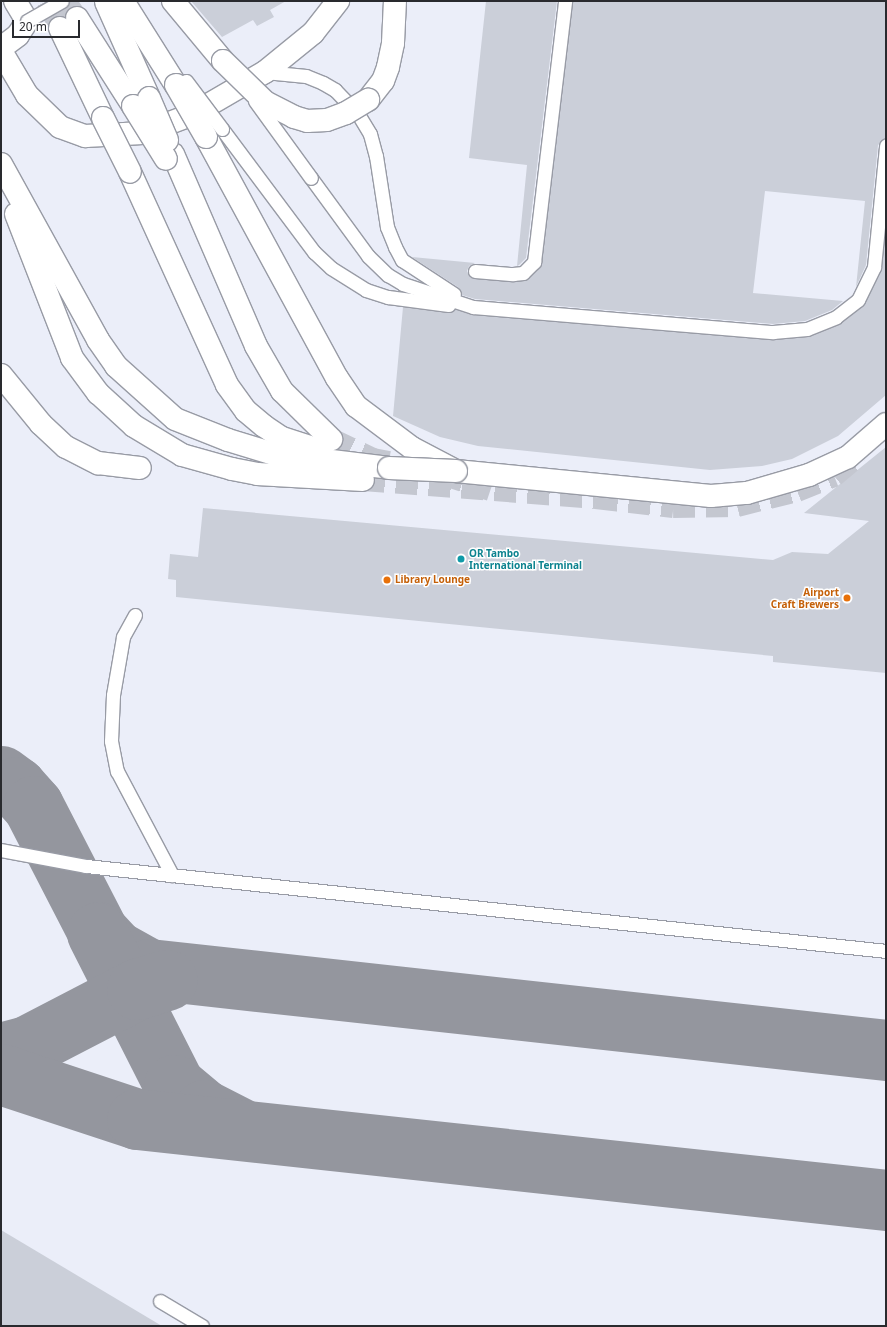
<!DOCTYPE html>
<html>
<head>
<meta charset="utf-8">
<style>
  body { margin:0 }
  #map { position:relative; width:887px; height:1327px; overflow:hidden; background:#ebeef9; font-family:"Noto Sans",sans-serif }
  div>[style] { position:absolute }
  .taxiway>* { height:61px; margin:-30.5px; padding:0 30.5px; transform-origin:30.5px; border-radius:30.5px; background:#94969e }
  .building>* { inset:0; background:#cbcfd9 }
  .street-tunnel>* { height:22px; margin-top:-11px; transform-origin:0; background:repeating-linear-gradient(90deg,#c4c7d0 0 22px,transparent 0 33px) }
  .highway-tunnel>* { height:22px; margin-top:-11px; transform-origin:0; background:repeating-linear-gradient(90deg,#c4c7d0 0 22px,transparent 0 33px) }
  .roads { filter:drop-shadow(1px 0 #989ba5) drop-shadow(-1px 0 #989ba5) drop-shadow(0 1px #989ba5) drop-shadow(0 -1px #989ba5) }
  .lane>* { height:13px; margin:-6.5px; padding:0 6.5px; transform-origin:6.5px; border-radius:6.5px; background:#fff }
  .street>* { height:22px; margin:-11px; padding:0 11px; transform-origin:11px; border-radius:11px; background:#fff }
  .highway>* { height:22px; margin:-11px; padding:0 11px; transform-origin:11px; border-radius:11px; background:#fff }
  .bridges { filter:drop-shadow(1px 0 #989ba5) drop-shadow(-1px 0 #989ba5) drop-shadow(0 1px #989ba5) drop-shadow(0 -1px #989ba5) }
  .lane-bridge>* { height:13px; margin:-6.5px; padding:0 6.5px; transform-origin:6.5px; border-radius:6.5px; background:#fff }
  .street-bridge>* { height:22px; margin:-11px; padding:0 11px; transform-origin:11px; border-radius:11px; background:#fff }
  .highway-bridge>* { height:22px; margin:-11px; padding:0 11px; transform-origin:11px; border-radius:11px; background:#fff }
  .dots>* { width:11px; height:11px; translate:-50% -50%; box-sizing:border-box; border:2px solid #fff; border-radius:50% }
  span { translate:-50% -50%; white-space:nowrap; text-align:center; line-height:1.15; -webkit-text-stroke:3px #fff; paint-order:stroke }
  .culture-label { font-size:10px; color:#0d838f; font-weight:700 }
  .left { translate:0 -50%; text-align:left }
  .food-label { font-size:10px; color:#c56008; font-weight:700 }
  .right { translate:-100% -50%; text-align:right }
  .frame { position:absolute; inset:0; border:2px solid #292a2e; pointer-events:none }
  .scale { position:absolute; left:12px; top:20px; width:68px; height:18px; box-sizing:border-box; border:2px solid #292a2e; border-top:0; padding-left:5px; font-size:12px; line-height:14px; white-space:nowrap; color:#292a2e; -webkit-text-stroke:3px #fff; paint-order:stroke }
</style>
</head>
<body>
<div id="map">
  <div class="taxiway">
    <div style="left:1px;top:776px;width:19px;rotate:36deg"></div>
    <div style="left:16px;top:787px;width:25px;rotate:48deg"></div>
    <div style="left:33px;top:806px;width:142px;rotate:62.7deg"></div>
    <div style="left:98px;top:932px;width:26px;rotate:47deg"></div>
    <div style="left:116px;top:951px;width:38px;rotate:29deg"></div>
    <div style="left:149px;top:969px;width:741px;rotate:6.27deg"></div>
    <div style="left:97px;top:933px;width:170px;rotate:63.1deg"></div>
    <div style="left:174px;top:1085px;width:39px;rotate:40deg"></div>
    <div style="left:204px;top:1110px;width:39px;rotate:27deg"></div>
    <div style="left:1px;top:1053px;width:27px;rotate:-15deg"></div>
    <div style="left:27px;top:1046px;width:124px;rotate:-27.4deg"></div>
    <div style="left:137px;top:989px;width:31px;rotate:-17deg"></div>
    <div style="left:1px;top:1074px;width:143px;rotate:18.3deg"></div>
    <div style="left:137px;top:1119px;width:753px;rotate:6.17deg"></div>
  </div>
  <div class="building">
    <div style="clip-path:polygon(191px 1px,286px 1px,270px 10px,274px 17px,257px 26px,253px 20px,222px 37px)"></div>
    <div style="clip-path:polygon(486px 1px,557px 1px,526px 258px,519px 265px,517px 266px,527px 165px,469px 158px)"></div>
    <div style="clip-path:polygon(573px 1px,886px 1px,886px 138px,878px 145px,866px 265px,856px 287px,865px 201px,765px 191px,753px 293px,843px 301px,832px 310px,805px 321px,773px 324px,475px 299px,462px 295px,458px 287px,412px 257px,475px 263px,469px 266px,467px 271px,470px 277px,474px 279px,524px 281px,540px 267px)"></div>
    <div style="clip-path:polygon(886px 227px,886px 395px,838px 436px,792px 459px,762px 466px,710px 470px,478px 446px,440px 437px,393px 416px,403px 307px,447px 313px,455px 309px,472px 315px,772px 340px,808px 337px,841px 323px,865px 304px,882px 268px)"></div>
    <div style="clip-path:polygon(886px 447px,886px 673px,773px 662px,773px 656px,176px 597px,176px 580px,168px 579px,170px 554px,198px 557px,203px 508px,773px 560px,792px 552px,828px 554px,869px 521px,804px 513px)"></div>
    <div style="clip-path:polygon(1px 1230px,162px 1326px,1px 1326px)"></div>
  </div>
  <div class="street-tunnel">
    <div style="left:47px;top:1px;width:30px;rotate:64deg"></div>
    <div style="left:363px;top:480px;width:234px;rotate:4.4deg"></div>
    <div style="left:596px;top:498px;width:78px;rotate:6.7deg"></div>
    <div style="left:673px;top:507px;width:64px;rotate:-0.9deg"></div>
    <div style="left:737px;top:506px;width:62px;rotate:-14deg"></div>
    <div style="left:797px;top:491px;width:40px;rotate:-22deg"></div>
    <div style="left:834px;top:476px;width:33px;rotate:-40deg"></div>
  </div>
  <div class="highway-tunnel">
    <div style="left:65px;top:1px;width:21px;rotate:55deg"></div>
    <div style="left:331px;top:439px;width:47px;rotate:25.5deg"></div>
    <div style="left:373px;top:459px;width:16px;rotate:11deg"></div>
    <div style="left:442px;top:474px;width:51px;rotate:18.4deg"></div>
  </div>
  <div class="roads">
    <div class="lane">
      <div style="left:265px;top:72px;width:41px;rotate:5.6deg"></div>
      <div style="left:306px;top:76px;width:18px;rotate:22deg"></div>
      <div style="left:323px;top:83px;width:14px;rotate:30deg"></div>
      <div style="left:335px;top:90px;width:33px;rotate:46deg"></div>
      <div style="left:358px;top:114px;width:23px;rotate:59deg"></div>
      <div style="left:370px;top:134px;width:23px;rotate:75deg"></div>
      <div style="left:376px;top:156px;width:72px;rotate:81.2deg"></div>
      <div style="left:387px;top:227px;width:22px;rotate:68deg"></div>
      <div style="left:395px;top:247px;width:15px;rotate:62deg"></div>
      <div style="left:402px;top:260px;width:62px;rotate:33.2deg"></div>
      <div style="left:222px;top:129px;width:154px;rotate:53.2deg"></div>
      <div style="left:314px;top:252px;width:23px;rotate:43deg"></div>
      <div style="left:331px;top:268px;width:41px;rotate:32.2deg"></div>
      <div style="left:366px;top:290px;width:23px;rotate:18deg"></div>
      <div style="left:388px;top:297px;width:61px;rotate:7.6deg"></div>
      <div style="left:311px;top:178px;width:97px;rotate:53.8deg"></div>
      <div style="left:368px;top:256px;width:28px;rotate:44deg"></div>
      <div style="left:388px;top:275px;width:17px;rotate:31deg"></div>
      <div style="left:403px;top:284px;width:74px;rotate:18.2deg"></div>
      <div style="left:473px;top:307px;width:301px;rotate:4.8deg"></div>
      <div style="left:773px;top:332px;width:34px;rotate:-5deg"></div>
      <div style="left:807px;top:329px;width:31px;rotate:-22deg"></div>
      <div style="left:836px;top:317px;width:28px;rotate:-38deg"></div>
      <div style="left:858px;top:300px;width:37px;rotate:-64deg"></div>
      <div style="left:874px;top:267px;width:122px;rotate:-84.3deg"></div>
      <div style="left:475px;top:271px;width:38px;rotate:5deg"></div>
      <div style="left:513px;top:274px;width:10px;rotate:-6deg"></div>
      <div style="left:523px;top:273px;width:16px;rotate:-45deg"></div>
      <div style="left:534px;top:262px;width:263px;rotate:-83.2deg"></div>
      <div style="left:135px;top:615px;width:25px;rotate:119deg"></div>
      <div style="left:123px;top:637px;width:59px;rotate:99.8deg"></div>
      <div style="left:113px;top:695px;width:46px;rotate:92.5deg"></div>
      <div style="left:111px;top:741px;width:31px;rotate:79deg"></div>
      <div style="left:117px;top:771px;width:118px;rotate:62.1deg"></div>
      <div style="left:1px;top:850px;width:86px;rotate:10.7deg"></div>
      <div style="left:86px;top:866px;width:805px;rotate:6.06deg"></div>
      <div style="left:160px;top:1301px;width:49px;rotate:30.8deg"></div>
    </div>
    <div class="street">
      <div style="left:123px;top:1px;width:99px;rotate:57.8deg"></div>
      <div style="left:173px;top:1px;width:78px;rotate:50.2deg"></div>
      <div style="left:60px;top:28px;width:100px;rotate:64.5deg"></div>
      <div style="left:1px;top:48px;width:21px;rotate:-37deg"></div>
      <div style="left:18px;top:35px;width:17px;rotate:-57deg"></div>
      <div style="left:27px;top:21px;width:23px;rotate:-121deg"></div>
      <div style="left:1px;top:51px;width:51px;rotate:59.4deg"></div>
      <div style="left:27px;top:95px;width:46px;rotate:44.1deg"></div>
      <div style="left:60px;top:127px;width:27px;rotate:20deg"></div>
      <div style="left:85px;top:136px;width:58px;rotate:-3deg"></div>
      <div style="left:143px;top:133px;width:51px;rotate:-20.6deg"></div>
      <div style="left:191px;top:115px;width:86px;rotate:-30.2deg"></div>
      <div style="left:265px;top:72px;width:62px;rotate:-39.1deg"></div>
      <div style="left:313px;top:33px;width:41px;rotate:-52deg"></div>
      <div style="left:368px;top:100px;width:24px;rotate:-52deg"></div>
      <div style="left:383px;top:81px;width:15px;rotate:-70deg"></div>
      <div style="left:388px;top:67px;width:25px;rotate:-78deg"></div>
      <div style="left:393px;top:43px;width:42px;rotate:-87.3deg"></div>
      <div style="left:206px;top:137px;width:274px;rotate:61.5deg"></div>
      <div style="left:337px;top:378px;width:34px;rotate:56deg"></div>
      <div style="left:356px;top:406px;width:70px;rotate:36.9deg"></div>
      <div style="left:412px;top:448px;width:50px;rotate:27.6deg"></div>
      <div style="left:456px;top:471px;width:256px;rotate:5.6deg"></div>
      <div style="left:711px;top:496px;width:36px;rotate:-5deg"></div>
      <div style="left:747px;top:493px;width:65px;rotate:-16.2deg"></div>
      <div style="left:809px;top:475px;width:43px;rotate:-24.8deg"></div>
      <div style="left:848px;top:457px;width:50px;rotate:-41deg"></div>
      <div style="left:1px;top:164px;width:201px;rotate:61.1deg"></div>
      <div style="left:98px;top:340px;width:32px;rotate:55deg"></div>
      <div style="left:116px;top:366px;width:79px;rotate:41.9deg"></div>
      <div style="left:175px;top:419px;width:57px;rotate:21.6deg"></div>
      <div style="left:228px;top:440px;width:48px;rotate:16.9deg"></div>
      <div style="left:274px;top:454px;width:116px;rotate:6.9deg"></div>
      <div style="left:130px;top:172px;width:234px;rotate:65.5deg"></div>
      <div style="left:227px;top:385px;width:32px;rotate:54deg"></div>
      <div style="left:246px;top:411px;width:23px;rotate:40deg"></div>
      <div style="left:264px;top:426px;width:22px;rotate:34deg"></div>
      <div style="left:282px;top:438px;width:39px;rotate:18deg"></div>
      <div style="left:16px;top:214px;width:155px;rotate:68.7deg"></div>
      <div style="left:72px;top:358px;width:44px;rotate:53.4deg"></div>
      <div style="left:98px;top:393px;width:49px;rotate:42.5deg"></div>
      <div style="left:134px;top:426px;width:56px;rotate:31.1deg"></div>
      <div style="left:182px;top:455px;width:52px;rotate:15.6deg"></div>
      <div style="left:232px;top:469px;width:25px;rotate:11deg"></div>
      <div style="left:257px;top:474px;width:106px;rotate:3.2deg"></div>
      <div style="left:1px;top:375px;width:63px;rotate:50.8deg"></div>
      <div style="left:41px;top:424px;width:34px;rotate:43deg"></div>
      <div style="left:66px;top:447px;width:36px;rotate:27deg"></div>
      <div style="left:98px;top:463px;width:42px;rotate:6.8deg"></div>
    </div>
    <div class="highway">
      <div style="left:106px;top:2px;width:105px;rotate:65.9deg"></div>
      <div style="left:77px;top:18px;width:104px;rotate:57.5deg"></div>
      <div style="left:173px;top:154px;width:209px;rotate:66.6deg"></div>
      <div style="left:256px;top:346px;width:52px;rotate:60deg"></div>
      <div style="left:282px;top:391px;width:69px;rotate:44.4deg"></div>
    </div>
  </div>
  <div class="bridges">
    <div class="lane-bridge">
      <div style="left:27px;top:21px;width:40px;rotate:-29.7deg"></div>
      <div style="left:186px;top:81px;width:60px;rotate:53.1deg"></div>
      <div style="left:255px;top:101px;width:95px;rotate:54deg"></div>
    </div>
    <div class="street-bridge">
      <div style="left:223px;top:61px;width:59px;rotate:44.3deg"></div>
      <div style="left:265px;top:102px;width:33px;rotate:27deg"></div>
      <div style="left:294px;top:117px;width:14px;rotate:17deg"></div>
      <div style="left:307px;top:121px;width:20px;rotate:-3deg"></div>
      <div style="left:327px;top:120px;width:20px;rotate:-20deg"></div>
      <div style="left:346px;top:113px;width:26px;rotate:-31deg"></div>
      <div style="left:176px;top:85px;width:60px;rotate:60deg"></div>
      <div style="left:103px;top:118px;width:60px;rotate:63.4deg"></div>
      <div style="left:389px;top:468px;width:67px;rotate:2.6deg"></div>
    </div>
    <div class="highway-bridge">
      <div style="left:149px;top:98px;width:46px;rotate:66.8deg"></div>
      <div style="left:133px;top:106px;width:62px;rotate:58.1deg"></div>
    </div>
  </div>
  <div class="dots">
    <div style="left:461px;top:559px;background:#0f9aa8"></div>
    <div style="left:387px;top:580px;background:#e8710a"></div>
    <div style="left:847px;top:598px;background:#e8710a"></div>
  </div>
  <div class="culture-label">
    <span class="left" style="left:469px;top:559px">OR Tambo<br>International Terminal</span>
  </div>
  <div class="food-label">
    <span class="left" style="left:395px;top:580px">Library Lounge</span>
    <span class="right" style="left:839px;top:598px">Airport<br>Craft Brewers</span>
  </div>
  <div class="frame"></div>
  <div class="scale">20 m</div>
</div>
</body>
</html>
